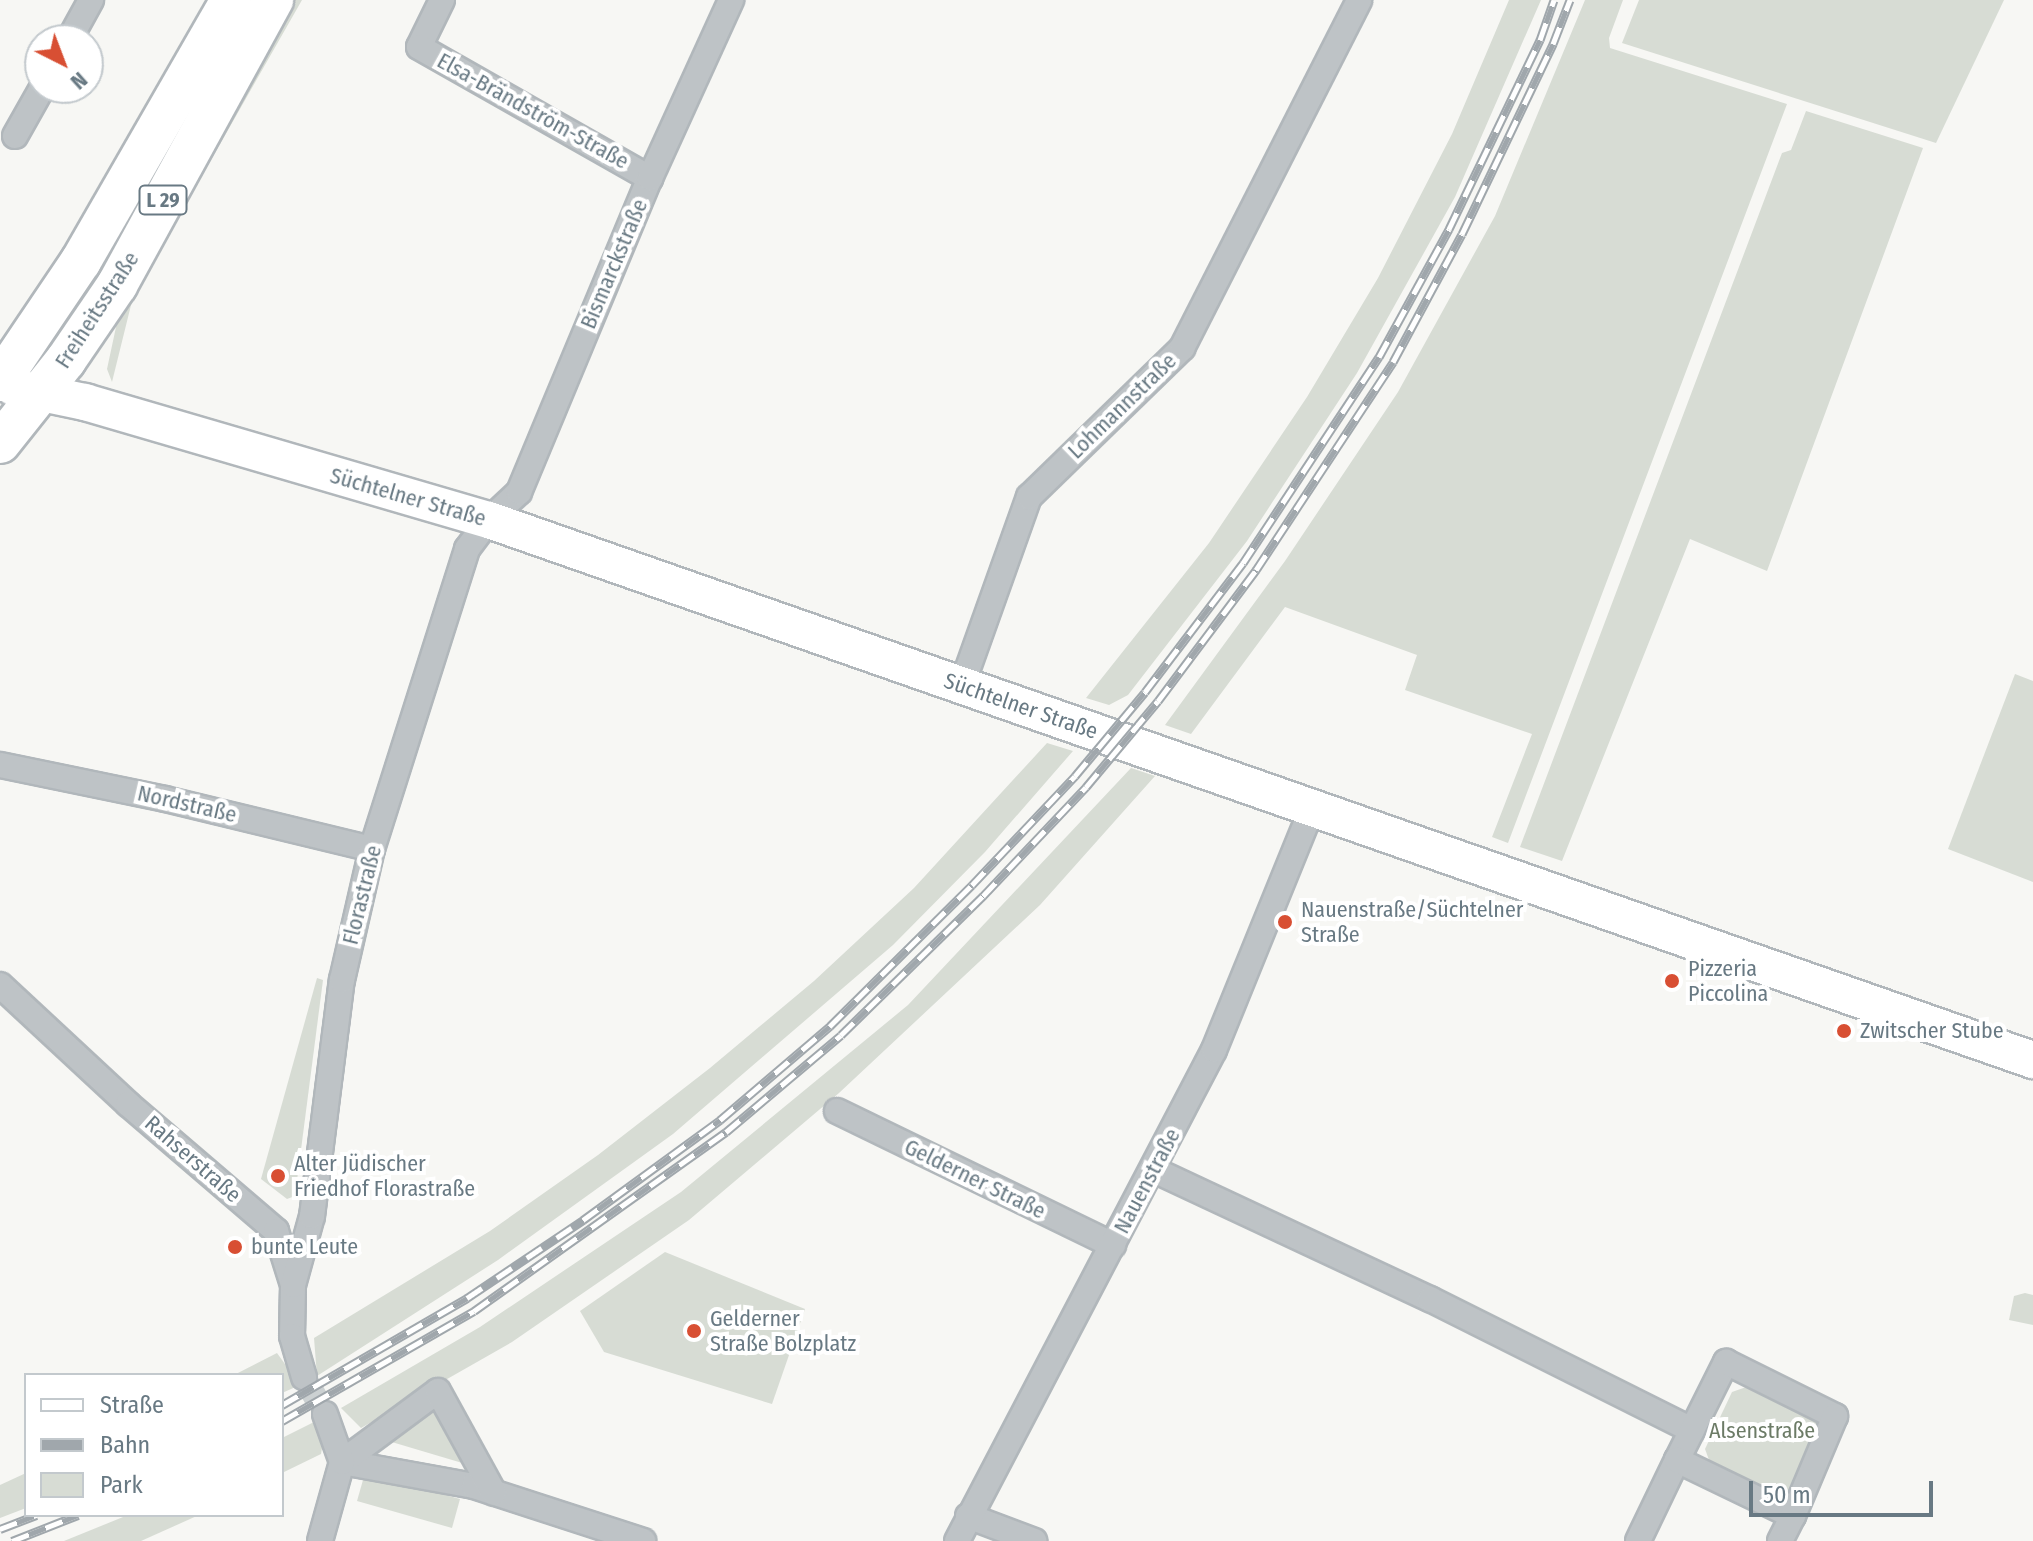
<!DOCTYPE html>
<html>
<head>
<meta charset="utf-8">
<style>
  body { margin:0 }
  #map { position:relative; width:2033px; height:1541px; overflow:hidden; background:#f7f7f4; font-family:"Fira Sans Condensed",sans-serif }
  div>[style] { position:absolute }
  .green>* { inset:0; background:#d7dcd4 }
  .minor-tunnel>* { height:24px; margin-top:-12px; transform-origin:0; background:repeating-linear-gradient(90deg,#ccd1d2 0 24px,transparent 0 36px) }
  .roads { filter:drop-shadow(2px 0 #b1b7bb) drop-shadow(-2px 0 #b1b7bb) drop-shadow(0 2px #b1b7bb) drop-shadow(0 -2px #b1b7bb) }
  .minor>* { height:24px; margin:-12px; padding:0 12px; transform-origin:12px; border-radius:12px; background:#bec3c6 }
  .secondary>* { height:36px; margin:-18px; padding:0 18px; transform-origin:18px; border-radius:18px; background:#fff }
  .primary>* { height:40px; margin:-20px; padding:0 20px; transform-origin:20px; border-radius:20px; background:#fff }
  .rail>* { height:9px; margin-top:-4.5px; transform-origin:0; background:repeating-linear-gradient(90deg,#fff 0 18px,#a0a7ac 0 36px); box-sizing:border-box; border-block:2px solid #a0a7ac }
  .dots>* { width:22px; height:22px; translate:-50% -50%; box-sizing:border-box; border:4px solid #fff; border-radius:50% }
  span { translate:-50% -50%; white-space:nowrap; text-align:center; line-height:1.15; -webkit-text-stroke:8px #fff; paint-order:stroke }
  .shield-label span { padding:2px 6px; background:#fff; border:2px solid; border-radius:6px; -webkit-text-stroke-width:0 }
  .shield-label { font-size:20px; color:#687983; font-weight:700 }
  .street-label { font-size:22px; color:#687983 }
  .poi-label { font-size:22px; color:#687983 }
  .left { translate:0 -50%; text-align:left }
  .park-label { font-size:22px; color:#6c7b66 }
  .legend { position:absolute; left:24px; top:1373px; width:260px; height:144px; box-sizing:border-box; background:#fff; border:2px solid #c3c9cd; margin:0; padding:10px 14px; list-style:none; font-size:24px; color:#687983 }
  .legend li { display:flex; align-items:center; gap:16px; height:40px }
  .legend b { width:40px; border:2px solid #c3c9cd }
  .north { position:absolute; left:24px; top:24px; width:80px; height:80px; box-sizing:border-box; background:#fff; border:2px solid #c3c9cd; border-radius:50%; rotate:138deg; font-size:22px; font-weight:700; line-height:32px; text-align:center; color:#687983 }
  .north::after { content:''; display:block; margin:auto; width:28px; height:36px; background:#d84f33; clip-path:polygon(50% 0,100% 100%,50% 72%,0 100%) }
  .scale { position:absolute; left:1749px; top:1481px; width:184px; height:36px; box-sizing:border-box; border:4px solid #687983; border-top:0; padding-left:10px; font-size:24px; line-height:28px; white-space:nowrap; color:#687983; -webkit-text-stroke:6px #fff; paint-order:stroke }
</style>
</head>
<body>
<div id="map">
  <div class="green">
    <div style="clip-path:polygon(288px 0,302px 0,133px 297px,112px 382px,107px 369px,122px 299px)"></div>
    <div style="clip-path:polygon(1509px 0,1541px 0,1455px 197px,1357px 373px,1247px 541px,1128px 695px,1109px 705px,1086px 698px,1209px 543px,1307px 397px,1378px 278px,1452px 134px)"></div>
    <div style="clip-path:polygon(1585px 0,1623px 0,1609px 38px,1610px 48px,1787px 104px,1508px 843px,1492px 837px,1532px 734px,1405px 690px,1417px 655px,1285px 607px,1191px 734px,1165px 725px,1285px 561px,1398px 392px,1495px 216px)"></div>
    <div style="clip-path:polygon(1639px 0,2004px 0,1936px 143px,1622px 43px)"></div>
    <div style="clip-path:polygon(1806px 111px,1923px 148px,1767px 571px,1690px 539px,1562px 861px,1520px 847px,1782px 153px,1791px 150px)"></div>
    <div style="clip-path:polygon(2015px 674px,2033px 681px,2033px 882px,1948px 849px)"></div>
    <div style="clip-path:polygon(1047px 743px,1073px 751px,985px 852px,893px 945px,673px 1134px,498px 1260px,317px 1376px,314px 1338px,490px 1231px,598px 1155px,710px 1068px,814px 981px,914px 888px)"></div>
    <div style="clip-path:polygon(1131px 768px,1155px 776px,1040px 905px,839px 1093px,689px 1220px,512px 1342px,361px 1428px,341px 1408px,480px 1327px,681px 1192px,908px 1005px)"></div>
    <div style="clip-path:polygon(317px 978px,323px 980px,295px 1196px,287px 1199px,261px 1179px)"></div>
    <div style="clip-path:polygon(665px 1252px,805px 1309px,772px 1404px,604px 1352px,580px 1311px)"></div>
    <div style="clip-path:polygon(2025px 1293px,2033px 1295px,2033px 1325px,2009px 1320px,2014px 1296px)"></div>
    <div style="clip-path:polygon(277px 1353px,300px 1385px,282px 1393px,282px 1375px,234px 1375px)"></div>
    <div style="clip-path:polygon(1752px 1385px,1817px 1417px,1823px 1437px,1796px 1492px,1777px 1500px,1712px 1468px,1705px 1449px,1732px 1392px)"></div>
    <div style="clip-path:polygon(436px 1407px,469px 1465px,385px 1440px)"></div>
    <div style="clip-path:polygon(318px 1420px,323px 1442px,321px 1454px,282px 1473px,282px 1438px)"></div>
    <div style="clip-path:polygon(26px 1473px,26px 1508px,0 1518px,0 1485px)"></div>
    <div style="clip-path:polygon(365px 1473px,460px 1499px,452px 1528px,357px 1501px)"></div>
    <div style="clip-path:polygon(128px 1515px,199px 1515px,141px 1541px,64px 1541px)"></div>
  </div>
  <div class="minor-tunnel">
    <div style="left:304px;top:1377px;width:43px;rotate:60.4deg"></div>
  </div>
  <div class="roads">
    <div class="minor">
      <div style="left:442px;top:0;width:52px;rotate:116.1deg"></div>
      <div style="left:419px;top:47px;width:266px;rotate:29.6deg"></div>
      <div style="left:69px;top:40px;width:46px;rotate:-61.2deg"></div>
      <div style="left:15px;top:136px;width:55px;rotate:-60.6deg"></div>
      <div style="left:962px;top:685px;width:200px;rotate:-70.4deg"></div>
      <div style="left:1029px;top:497px;width:214px;rotate:-44.2deg"></div>
      <div style="left:1182px;top:348px;width:390px;rotate:-63deg"></div>
      <div style="left:0;top:765px;width:168px;rotate:11.6deg"></div>
      <div style="left:165px;top:799px;width:213px;rotate:13.6deg"></div>
      <div style="left:0;top:985px;width:175px;rotate:42.9deg"></div>
      <div style="left:128px;top:1104px;width:195px;rotate:40.6deg"></div>
      <div style="left:276px;top:1231px;width:57px;rotate:72.5deg"></div>
      <div style="left:293px;top:1285px;width:51px;rotate:91.1deg"></div>
      <div style="left:292px;top:1336px;width:43px;rotate:73.7deg"></div>
      <div style="left:837px;top:1111px;width:307px;rotate:25.9deg"></div>
      <div style="left:1154px;top:1170px;width:305px;rotate:25.1deg"></div>
      <div style="left:1430px;top:1299px;width:293px;rotate:26.6deg"></div>
      <div style="left:293px;top:1285px;width:72px;rotate:-74.6deg"></div>
      <div style="left:312px;top:1216px;width:238px;rotate:-82.8deg"></div>
      <div style="left:342px;top:980px;width:134px;rotate:-77.1deg"></div>
      <div style="left:372px;top:849px;width:315px;rotate:-72.4deg"></div>
      <div style="left:467px;top:549px;width:36px;rotate:-53deg"></div>
      <div style="left:489px;top:520px;width:41px;rotate:-43deg"></div>
      <div style="left:519px;top:492px;width:340px;rotate:-67.4deg"></div>
      <div style="left:650px;top:178px;width:196px;rotate:-65.5deg"></div>
      <div style="left:342px;top:1462px;width:134px;rotate:10.3deg"></div>
      <div style="left:474px;top:1486px;width:178px;rotate:18deg"></div>
      <div style="left:342px;top:1462px;width:119px;rotate:-36.5deg"></div>
      <div style="left:438px;top:1391px;width:116px;rotate:61.2deg"></div>
      <div style="left:968px;top:1516px;width:71px;rotate:20.7deg"></div>
      <div style="left:320px;top:1541px;width:82px;rotate:-74.4deg"></div>
      <div style="left:342px;top:1462px;width:51px;rotate:-109.5deg"></div>
      <div style="left:957px;top:1541px;width:554px;rotate:-62.37deg"></div>
      <div style="left:1214px;top:1050px;width:260px;rotate:-67.9deg"></div>
      <div style="left:1638px;top:1541px;width:90px;rotate:-64.3deg"></div>
      <div style="left:1677px;top:1460px;width:110px;rotate:-63.4deg"></div>
      <div style="left:1726px;top:1362px;width:122px;rotate:26.4deg"></div>
      <div style="left:1835px;top:1416px;width:108px;rotate:112.8deg"></div>
      <div style="left:1793px;top:1516px;width:129px;rotate:-154.2deg"></div>
      <div style="left:1780px;top:1541px;width:28px;rotate:-63deg"></div>
    </div>
    <div class="secondary">
      <div style="left:13px;top:387px;width:74px;rotate:11.8deg"></div>
      <div style="left:85px;top:402px;width:421px;rotate:16.3deg"></div>
      <div style="left:489px;top:520px;width:1636px;rotate:19.28deg"></div>
    </div>
    <div class="primary">
      <div style="left:0;top:381px;width:145px;rotate:-56deg"></div>
      <div style="left:81px;top:261px;width:301px;rotate:-60.1deg"></div>
      <div style="left:0;top:443px;width:106px;rotate:-51.5deg"></div>
      <div style="left:66px;top:360px;width:91px;rotate:-55.8deg"></div>
      <div style="left:117px;top:285px;width:325px;rotate:-61.3deg"></div>
    </div>
  </div>
  <div class="rail">
    <div style="left:282px;top:1405px;width:214px;rotate:-30deg"></div>
    <div style="left:467px;top:1298px;width:140px;rotate:-33.9deg"></div>
    <div style="left:583px;top:1220px;width:170px;rotate:-36.1deg"></div>
    <div style="left:720px;top:1120px;width:145px;rotate:-40.5deg"></div>
    <div style="left:830px;top:1026px;width:200px;rotate:-44.8deg"></div>
    <div style="left:972px;top:885px;width:150px;rotate:-46.6deg"></div>
    <div style="left:1075px;top:776px;width:109px;rotate:-50.2deg"></div>
    <div style="left:1145px;top:692px;width:162px;rotate:-52.8deg"></div>
    <div style="left:1243px;top:563px;width:247px;rotate:-56.6deg"></div>
    <div style="left:1379px;top:357px;width:146px;rotate:-61.3deg"></div>
    <div style="left:1449px;top:229px;width:210px;rotate:-64.3deg"></div>
    <div style="left:1540px;top:40px;width:42px;rotate:-70.7deg"></div>
    <div style="left:282px;top:1421px;width:221px;rotate:-29.8deg"></div>
    <div style="left:474px;top:1311px;width:309px;rotate:-35.4deg"></div>
    <div style="left:726px;top:1132px;width:150px;rotate:-40.1deg"></div>
    <div style="left:841px;top:1035px;width:199px;rotate:-44.4deg"></div>
    <div style="left:983px;top:896px;width:150px;rotate:-46.6deg"></div>
    <div style="left:1086px;top:787px;width:112px;rotate:-50.1deg"></div>
    <div style="left:1158px;top:701px;width:164px;rotate:-53.2deg"></div>
    <div style="left:1256px;top:570px;width:249px;rotate:-56.6deg"></div>
    <div style="left:1393px;top:362px;width:145px;rotate:-61.7deg"></div>
    <div style="left:1462px;top:234px;width:211px;rotate:-64.4deg"></div>
    <div style="left:1553px;top:44px;width:47px;rotate:-68.9deg"></div>
    <div style="left:0;top:1529px;width:39px;rotate:-21deg"></div>
    <div style="left:12px;top:1541px;width:71px;rotate:-21.5deg"></div>
  </div>
  <div class="dots">
    <div style="left:1285px;top:922px;background:#d84f33"></div>
    <div style="left:1672px;top:981px;background:#d84f33"></div>
    <div style="left:1844px;top:1031px;background:#d84f33"></div>
    <div style="left:278px;top:1176px;background:#d84f33"></div>
    <div style="left:235px;top:1247px;background:#d84f33"></div>
    <div style="left:694px;top:1331px;background:#d84f33"></div>
  </div>
  <div class="shield-label">
    <span style="left:163px;top:200px">L 29</span>
  </div>
  <div class="street-label">
    <span style="left:533px;top:111px;rotate:29deg">Elsa-Brändström-Straße</span>
    <span style="left:614px;top:264px;rotate:-67deg">Bismarckstraße</span>
    <span style="left:97px;top:310px;rotate:-57deg">Freiheitsstraße</span>
    <span style="left:1122px;top:406px;rotate:-44deg">Lohmannstraße</span>
    <span style="left:408px;top:497px;rotate:16deg">Süchtelner Straße</span>
    <span style="left:1021px;top:706px;rotate:19deg">Süchtelner Straße</span>
    <span style="left:187px;top:804px;rotate:13deg">Nordstraße</span>
    <span style="left:362px;top:895px;rotate:-76deg">Florastraße</span>
    <span style="left:193px;top:1159px;rotate:41deg">Rahserstraße</span>
    <span style="left:975px;top:1179px;rotate:26deg">Gelderner Straße</span>
    <span style="left:1147px;top:1181px;rotate:-62deg">Nauenstraße</span>
  </div>
  <div class="poi-label">
    <span class="left" style="left:1301px;top:922px">Nauenstraße/Süchtelner<br>Straße</span>
    <span class="left" style="left:1688px;top:981px">Pizzeria<br>Piccolina</span>
    <span class="left" style="left:1860px;top:1031px">Zwitscher Stube</span>
    <span class="left" style="left:294px;top:1176px">Alter Jüdischer<br>Friedhof Florastraße</span>
    <span class="left" style="left:251px;top:1247px">bunte Leute</span>
    <span class="left" style="left:710px;top:1331px">Gelderner<br>Straße Bolzplatz</span>
  </div>
  <div class="park-label">
    <span style="left:1762px;top:1431px">Alsenstraße</span>
  </div>
  <ul class="legend">
  <li><b style="height:10px;background:#fff"></b>Straße</li>
  <li><b style="height:10px;background:#a0a7ac"></b>Bahn</li>
  <li><b style="height:22px;background:#d7dcd4"></b>Park</li>
  </ul>
  <div class="north">N</div>
  <div class="scale">50 m</div>
</div>
</body>
</html>
